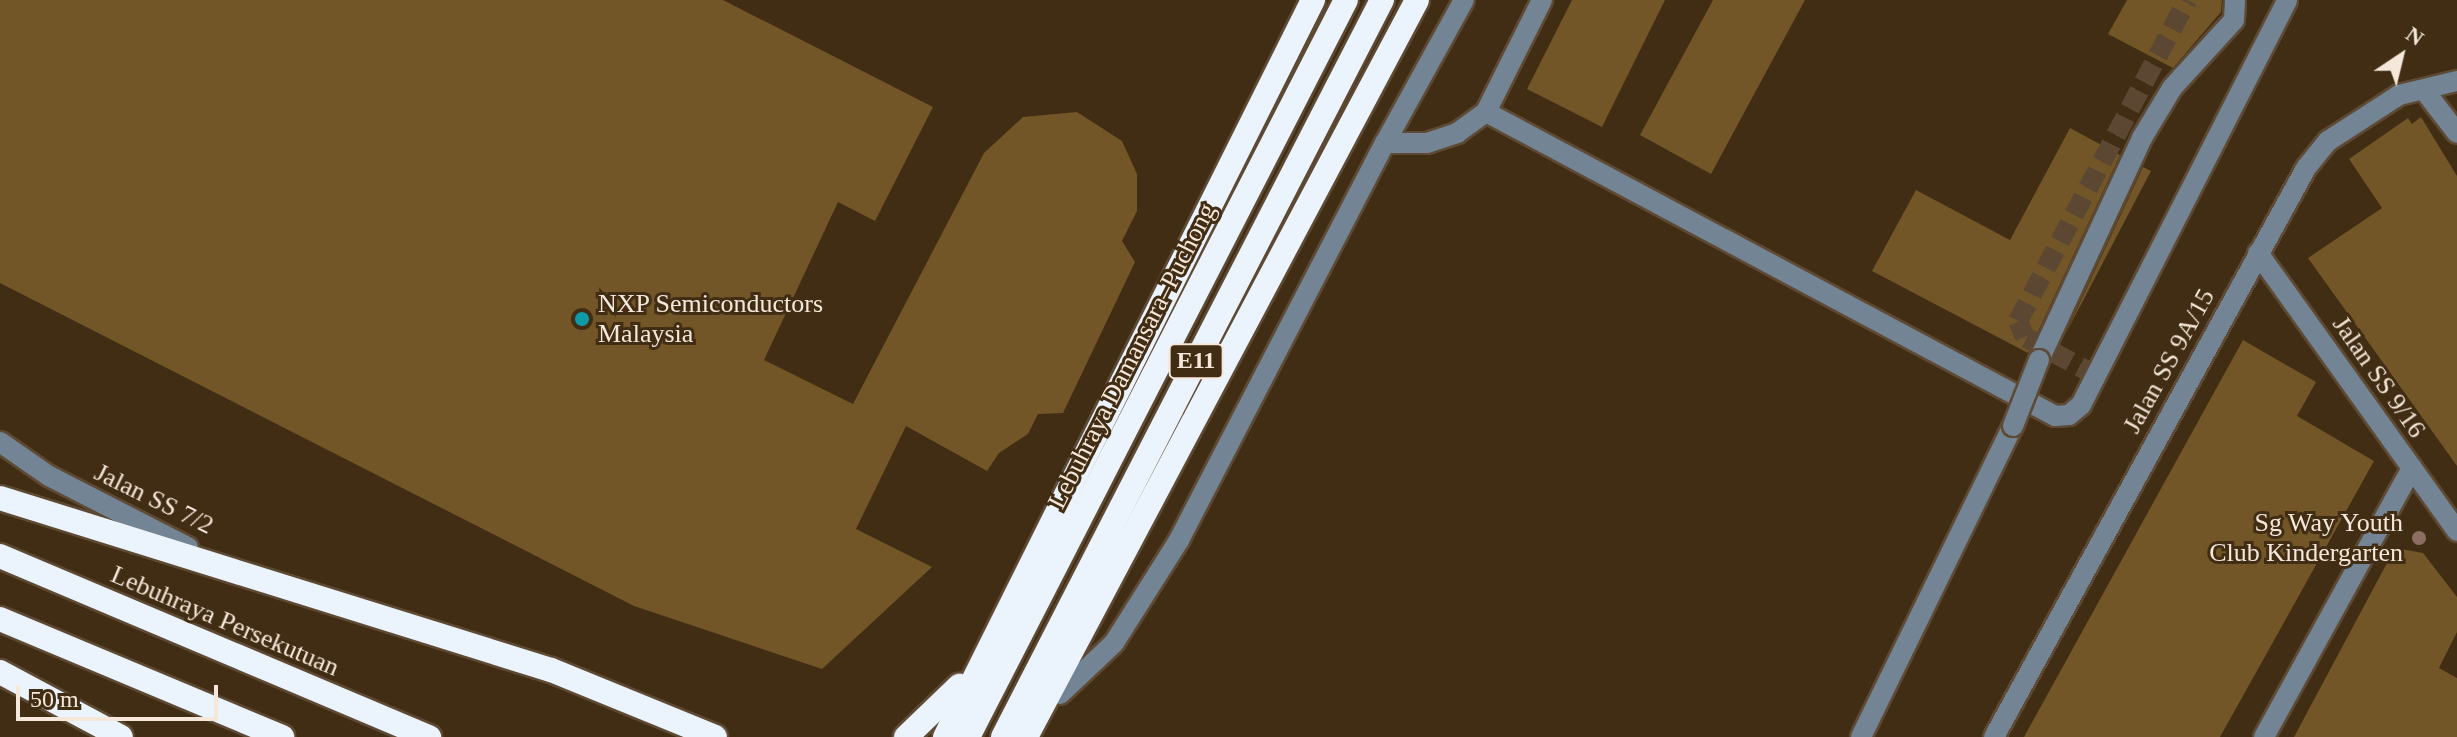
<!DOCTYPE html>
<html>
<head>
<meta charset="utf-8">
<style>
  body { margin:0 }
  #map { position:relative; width:2457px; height:737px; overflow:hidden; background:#412c14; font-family:Georgia,serif }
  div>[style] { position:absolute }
  .building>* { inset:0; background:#725627 }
  .minor-tunnel>* { height:20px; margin-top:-10px; transform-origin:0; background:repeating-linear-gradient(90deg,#5c4832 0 20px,transparent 0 30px) }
  .roads { filter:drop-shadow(2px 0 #5e4a34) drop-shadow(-2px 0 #5e4a34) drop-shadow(0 2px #5e4a34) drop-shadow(0 -2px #5e4a34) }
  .minor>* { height:20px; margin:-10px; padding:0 10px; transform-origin:10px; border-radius:10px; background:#738495 }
  .highway>* { height:24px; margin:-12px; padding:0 12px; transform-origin:12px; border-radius:12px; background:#ebf3fc }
  .bridges { filter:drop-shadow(2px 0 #5e4a34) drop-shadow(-2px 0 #5e4a34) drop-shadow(0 2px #5e4a34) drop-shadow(0 -2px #5e4a34) }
  .minor-bridge>* { height:20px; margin:-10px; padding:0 10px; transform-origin:10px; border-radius:10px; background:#738495 }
  .dots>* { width:22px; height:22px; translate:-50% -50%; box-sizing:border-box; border:4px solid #412c14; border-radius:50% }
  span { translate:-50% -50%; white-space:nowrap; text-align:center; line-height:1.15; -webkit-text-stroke:6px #412c14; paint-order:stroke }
  .shield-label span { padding:2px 6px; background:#412c14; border:2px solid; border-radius:6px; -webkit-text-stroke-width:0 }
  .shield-label { font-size:24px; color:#f5e7d9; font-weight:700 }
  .poi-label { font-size:26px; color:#f5e7d9 }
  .left { translate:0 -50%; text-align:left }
  .right { translate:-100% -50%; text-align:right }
  .street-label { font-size:26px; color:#f5e7d9 }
  .north { position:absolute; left:2361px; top:16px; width:80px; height:80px; -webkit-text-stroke:6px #412c14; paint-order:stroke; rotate:35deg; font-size:22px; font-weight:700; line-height:32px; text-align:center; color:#f5e7d9 }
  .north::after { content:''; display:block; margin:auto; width:28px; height:36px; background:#f5e7d9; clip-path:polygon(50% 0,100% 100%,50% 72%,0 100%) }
  .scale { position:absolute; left:16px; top:685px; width:202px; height:36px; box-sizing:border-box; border:4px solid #f5e7d9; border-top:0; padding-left:10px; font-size:24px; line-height:28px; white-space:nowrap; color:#f5e7d9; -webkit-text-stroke:6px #412c14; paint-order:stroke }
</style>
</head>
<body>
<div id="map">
  <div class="building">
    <div style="clip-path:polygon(0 0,723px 0,933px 107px,875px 221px,838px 202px,764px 360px,853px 404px,984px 153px,1023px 117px,1077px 112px,1122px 141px,1137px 174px,1137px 211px,1122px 241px,1135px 262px,1063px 413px,1038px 414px,1028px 434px,999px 453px,987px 471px,906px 426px,856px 529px,932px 567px,822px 669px,634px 606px,0 283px)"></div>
    <div style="clip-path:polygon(1572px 0,1665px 0,1602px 127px,1527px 89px)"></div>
    <div style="clip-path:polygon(1713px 0,1805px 0,1711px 174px,1640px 135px)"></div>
    <div style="clip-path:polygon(2127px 0,2222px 0,2221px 12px,2173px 68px,2108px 34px)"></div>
    <div style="clip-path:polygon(2421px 117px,2457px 176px,2457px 466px,2308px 258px,2382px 208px,2349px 159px,2408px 118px,2412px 124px)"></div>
    <div style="clip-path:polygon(2070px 128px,2120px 155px,2028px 353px,1872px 271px,1916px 190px,2010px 240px)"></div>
    <div style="clip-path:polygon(2143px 167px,2151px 171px,2065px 335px)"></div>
    <div style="clip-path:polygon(2243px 340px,2316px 382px,2297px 416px,2374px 461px,2220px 737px,2024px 737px)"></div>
    <div style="clip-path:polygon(2395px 548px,2423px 553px,2457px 597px,2457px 632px,2439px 668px,2457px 678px,2457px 737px,2294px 737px)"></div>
  </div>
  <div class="minor-tunnel">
    <div style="left:2097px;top:376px;width:82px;rotate:-151.6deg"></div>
    <div style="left:2025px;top:337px;width:17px;rotate:-114deg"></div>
    <div style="left:2018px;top:321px;width:363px;rotate:-62.2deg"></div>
  </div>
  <div class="roads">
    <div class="minor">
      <div style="left:1542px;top:0;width:125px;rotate:116.6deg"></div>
      <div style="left:1486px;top:112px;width:645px;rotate:28.11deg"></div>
      <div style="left:2055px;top:416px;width:14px;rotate:-4deg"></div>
      <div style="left:2069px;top:415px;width:16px;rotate:-40deg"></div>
      <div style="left:2081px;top:405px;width:454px;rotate:-63deg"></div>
      <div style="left:2424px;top:90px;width:54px;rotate:52.5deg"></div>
      <div style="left:1385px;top:143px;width:163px;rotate:-61.1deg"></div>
      <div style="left:2258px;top:253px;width:342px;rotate:54.4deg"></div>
      <div style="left:2039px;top:360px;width:245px;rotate:-65.1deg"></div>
      <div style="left:2142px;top:138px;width:58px;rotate:-59deg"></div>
      <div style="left:2172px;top:88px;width:92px;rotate:-47.6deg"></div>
      <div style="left:2234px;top:20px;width:20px;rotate:-87deg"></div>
      <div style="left:0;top:442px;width:60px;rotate:34.8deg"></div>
      <div style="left:49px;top:476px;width:156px;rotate:27.1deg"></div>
      <div style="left:1060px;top:694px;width:74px;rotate:-43.4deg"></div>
      <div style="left:1114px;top:643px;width:122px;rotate:-57.7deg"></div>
      <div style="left:1179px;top:540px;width:447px;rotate:-62.6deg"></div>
      <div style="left:1385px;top:143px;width:42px"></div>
      <div style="left:1427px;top:143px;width:32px;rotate:-18deg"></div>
      <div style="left:1457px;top:133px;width:36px;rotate:-36deg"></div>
      <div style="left:1861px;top:737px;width:346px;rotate:-64deg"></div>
      <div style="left:1994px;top:737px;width:649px;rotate:-61.26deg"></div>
      <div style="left:2306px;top:168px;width:35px;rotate:-51deg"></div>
      <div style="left:2328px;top:141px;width:85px;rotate:-32.9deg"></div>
      <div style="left:2399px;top:95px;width:60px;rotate:-13.6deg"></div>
      <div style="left:2264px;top:737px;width:307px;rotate:-61.2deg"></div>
    </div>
    <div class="highway">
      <div style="left:0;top:498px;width:577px;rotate:17.34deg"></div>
      <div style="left:551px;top:670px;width:177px;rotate:22.2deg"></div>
      <div style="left:0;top:556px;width:466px;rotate:22.9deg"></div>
      <div style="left:0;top:619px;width:306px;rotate:22.7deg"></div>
      <div style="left:0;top:672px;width:137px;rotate:28.2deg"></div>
      <div style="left:906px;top:737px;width:74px;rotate:-43.9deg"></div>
      <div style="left:945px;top:737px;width:824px;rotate:-63.47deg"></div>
      <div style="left:968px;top:737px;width:828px;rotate:-62.85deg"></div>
      <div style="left:1003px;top:737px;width:829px;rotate:-62.79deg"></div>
      <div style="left:1026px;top:737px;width:834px;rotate:-62.05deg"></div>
    </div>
  </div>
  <div class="bridges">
    <div class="minor-bridge">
      <div style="left:2013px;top:426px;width:71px;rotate:-68.5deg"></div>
    </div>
  </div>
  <div class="dots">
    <div style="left:582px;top:319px;background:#0f9aa8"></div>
    <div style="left:2419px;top:538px;background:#8d6e63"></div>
  </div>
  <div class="shield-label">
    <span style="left:1196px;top:361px">E11</span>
  </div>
  <div class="poi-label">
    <span class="left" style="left:598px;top:319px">NXP Semiconductors<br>Malaysia</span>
    <span class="right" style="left:2403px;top:538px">Sg Way Youth<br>Club Kindergarten</span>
  </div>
  <div class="street-label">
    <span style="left:1132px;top:356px;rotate:-63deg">Lebuhraya Damansara–Puchong</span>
    <span style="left:2169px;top:361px;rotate:-61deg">Jalan SS 9A/15</span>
    <span style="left:2379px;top:377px;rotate:55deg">Jalan SS 9/16</span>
    <span style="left:154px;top:499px;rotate:26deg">Jalan SS 7/2</span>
    <span style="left:225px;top:621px;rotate:23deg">Lebuhraya Persekutuan</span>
  </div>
  <div class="north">N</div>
  <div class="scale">50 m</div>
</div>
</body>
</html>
